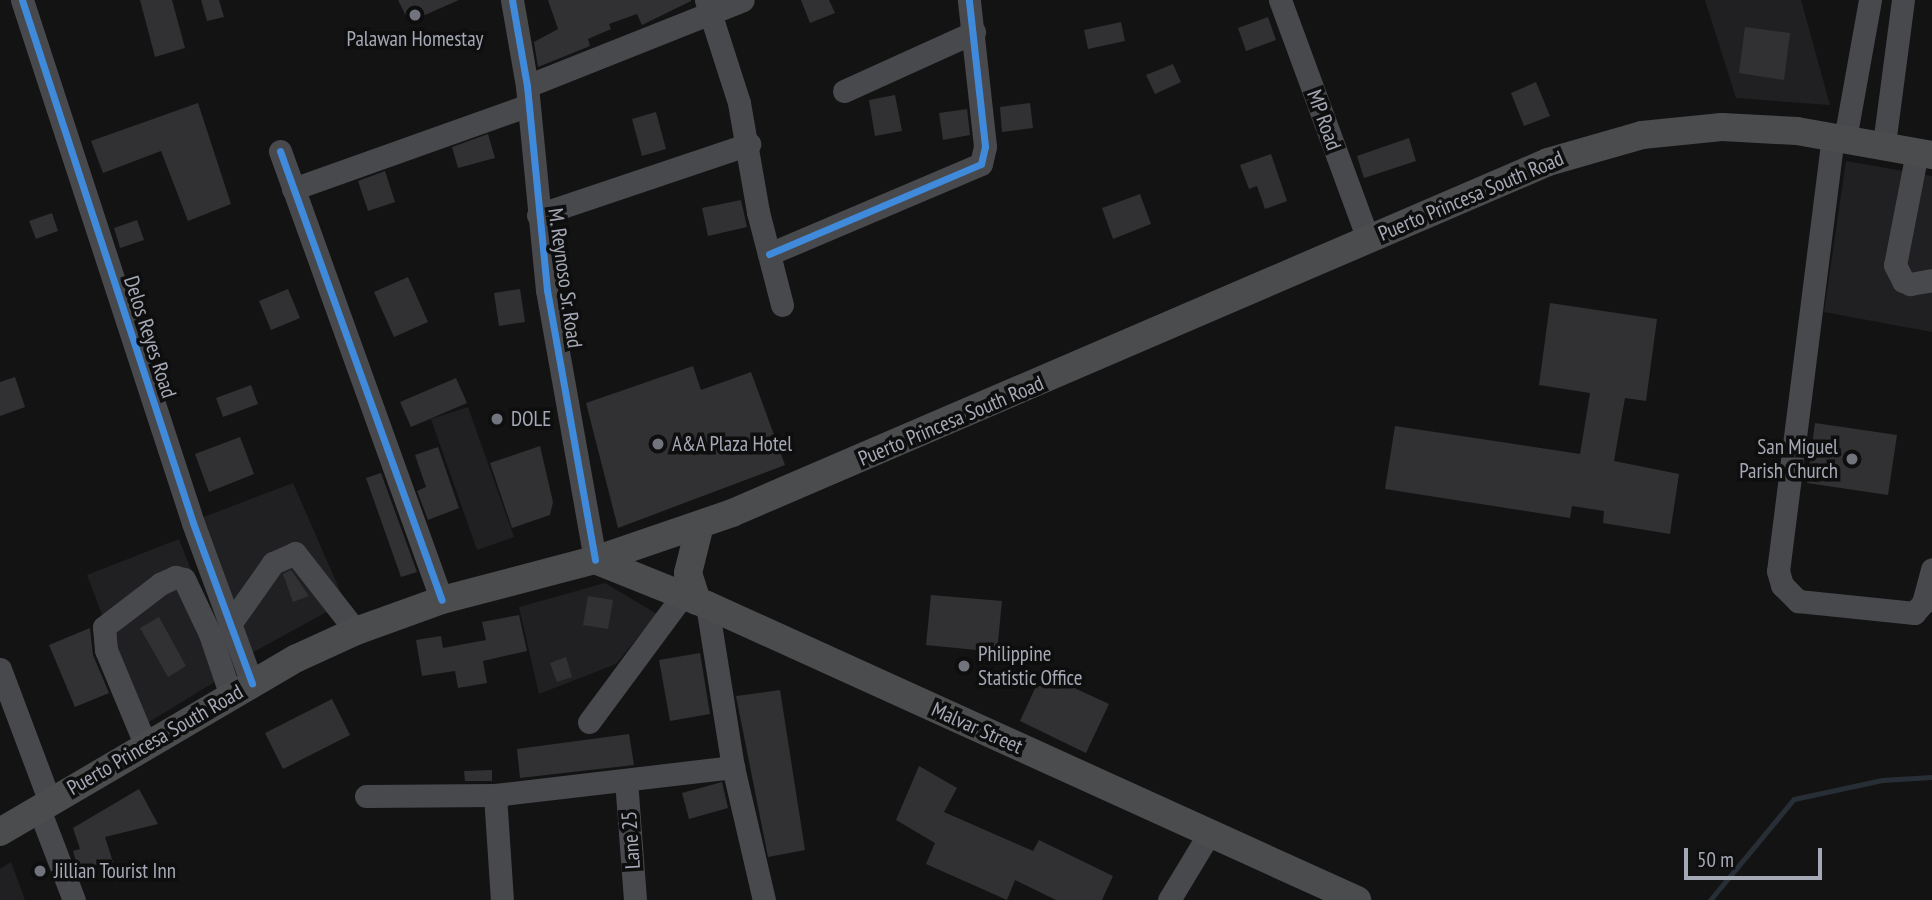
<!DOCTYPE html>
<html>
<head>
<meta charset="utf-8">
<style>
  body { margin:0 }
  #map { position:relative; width:1932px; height:900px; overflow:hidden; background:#131314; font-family:"PT Sans Narrow",sans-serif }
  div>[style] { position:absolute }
  .built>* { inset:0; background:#202022 }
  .stream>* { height:5px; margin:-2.5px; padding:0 2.5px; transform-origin:2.5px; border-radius:2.5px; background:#272e35 }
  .building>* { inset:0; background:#313133 }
  .minor>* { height:23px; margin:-11.5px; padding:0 11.5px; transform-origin:11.5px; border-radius:11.5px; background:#48494c }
  .major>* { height:28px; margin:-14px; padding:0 14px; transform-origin:14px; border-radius:14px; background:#4a4c4e }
  .cycleway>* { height:7px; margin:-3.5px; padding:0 3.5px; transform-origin:3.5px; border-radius:3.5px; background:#408adc }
  .dots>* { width:19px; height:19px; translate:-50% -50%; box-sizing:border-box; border:4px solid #0e0e0f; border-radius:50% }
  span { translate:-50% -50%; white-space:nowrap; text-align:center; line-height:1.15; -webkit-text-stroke:7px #0e0e0f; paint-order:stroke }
  .poi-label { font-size:21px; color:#a4a9b5 }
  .left { translate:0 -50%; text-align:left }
  .right { translate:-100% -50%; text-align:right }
  .street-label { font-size:21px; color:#a4a9b5 }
  .scale { position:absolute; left:1684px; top:848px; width:138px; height:32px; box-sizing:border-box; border:4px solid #a4a9b5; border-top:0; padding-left:9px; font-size:21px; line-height:24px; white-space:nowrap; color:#a4a9b5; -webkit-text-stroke:5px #0e0e0f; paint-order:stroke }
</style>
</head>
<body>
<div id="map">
  <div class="built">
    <div style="clip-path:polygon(1705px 0,1801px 0,1830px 105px,1736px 98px)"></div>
    <div style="clip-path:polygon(1846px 161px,1932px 176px,1932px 332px,1824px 312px)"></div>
    <div style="clip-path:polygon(468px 407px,514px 537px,477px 550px,431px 419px)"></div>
    <div style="clip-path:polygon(293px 483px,345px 602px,250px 654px,201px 518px)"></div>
    <div style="clip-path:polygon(179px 539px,231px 672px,144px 725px,87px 575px)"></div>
    <div style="clip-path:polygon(605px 583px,657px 614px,616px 664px,539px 694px,519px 607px)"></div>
    <div style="clip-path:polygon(11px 862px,25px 900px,0 900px,0 869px)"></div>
  </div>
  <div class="stream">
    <div style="left:1710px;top:900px;width:131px;rotate:-50.3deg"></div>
    <div style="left:1794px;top:799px;width:90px;rotate:-12.2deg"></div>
    <div style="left:1882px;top:780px;width:50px;rotate:-3.4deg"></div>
  </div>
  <div class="building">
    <div style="clip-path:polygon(140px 0,172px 0,185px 48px,155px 57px)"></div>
    <div style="clip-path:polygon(201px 0,219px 0,224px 17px,207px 21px)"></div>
    <div style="clip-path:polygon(398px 0,459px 0,409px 22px)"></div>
    <div style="clip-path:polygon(548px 0,691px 0,691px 1px,642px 25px,637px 14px,609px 24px,611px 29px,588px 39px,590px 46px,538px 67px,534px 42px,558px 29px)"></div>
    <div style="clip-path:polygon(801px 0,829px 0,835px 13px,810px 23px)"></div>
    <div style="clip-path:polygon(1268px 17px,1276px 40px,1246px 51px,1238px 28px)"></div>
    <div style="clip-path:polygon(1121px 22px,1125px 41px,1088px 49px,1084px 30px)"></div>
    <div style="clip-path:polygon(1745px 27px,1790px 33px,1784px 80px,1739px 73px)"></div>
    <div style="clip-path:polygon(1173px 64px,1181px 82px,1155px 94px,1146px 75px)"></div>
    <div style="clip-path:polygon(1536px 82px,1550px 116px,1524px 126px,1511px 93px)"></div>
    <div style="clip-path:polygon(895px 95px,902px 131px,875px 136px,869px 100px)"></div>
    <div style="clip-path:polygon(198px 103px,231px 204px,188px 221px,161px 151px,103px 173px,91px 141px)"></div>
    <div style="clip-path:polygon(1030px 103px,1033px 128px,1002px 132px,1000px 107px)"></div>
    <div style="clip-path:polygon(967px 109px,970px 135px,943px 140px,939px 113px)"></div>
    <div style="clip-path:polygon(656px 112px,666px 149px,642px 156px,632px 119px)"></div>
    <div style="clip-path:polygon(488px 134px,495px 158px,458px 168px,452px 147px)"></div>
    <div style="clip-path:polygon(1409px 138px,1416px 161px,1364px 178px,1357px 156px)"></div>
    <div style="clip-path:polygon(1271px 154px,1287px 201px,1265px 209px,1257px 186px,1249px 189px,1240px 165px)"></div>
    <div style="clip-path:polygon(385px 171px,395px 202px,368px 211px,358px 181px)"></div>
    <div style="clip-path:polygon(1140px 194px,1151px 224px,1113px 239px,1102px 208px)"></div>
    <div style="clip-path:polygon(741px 200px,747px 227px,708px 236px,702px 208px)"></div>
    <div style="clip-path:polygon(52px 213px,58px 231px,36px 239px,29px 221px)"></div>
    <div style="clip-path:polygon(137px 220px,144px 240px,120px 248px,114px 228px)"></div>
    <div style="clip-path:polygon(408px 277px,428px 322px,394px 337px,374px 292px)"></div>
    <div style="clip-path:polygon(288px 289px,300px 318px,271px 330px,259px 301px)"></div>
    <div style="clip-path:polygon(520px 289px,525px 322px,499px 326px,494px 293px)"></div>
    <div style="clip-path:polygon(1550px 303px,1657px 319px,1646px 401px,1625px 398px,1614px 461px,1679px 474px,1670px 534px,1603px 523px,1604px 511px,1572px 506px,1570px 518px,1385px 489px,1395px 426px,1580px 454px,1590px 393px,1539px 385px)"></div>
    <div style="clip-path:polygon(693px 366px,701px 390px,751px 372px,785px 465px,618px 528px,586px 403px)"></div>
    <div style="clip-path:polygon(15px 377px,25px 407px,0 416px,0 382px)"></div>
    <div style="clip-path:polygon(456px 378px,467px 403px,411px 427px,400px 402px)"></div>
    <div style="clip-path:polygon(251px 385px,258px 404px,223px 417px,216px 398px)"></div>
    <div style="clip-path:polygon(1815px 423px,1897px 435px,1888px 495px,1807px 483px)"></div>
    <div style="clip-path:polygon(240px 437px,254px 474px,209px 492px,195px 454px)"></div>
    <div style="clip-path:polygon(540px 446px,553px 502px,550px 515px,512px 528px,490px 463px)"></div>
    <div style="clip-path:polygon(438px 447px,459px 508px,428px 520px,417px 491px,426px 487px,415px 455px)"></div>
    <div style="clip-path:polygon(381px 473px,417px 572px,401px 577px,366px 478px)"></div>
    <div style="clip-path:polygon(291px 570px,309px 596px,293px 602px,283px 574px)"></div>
    <div style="clip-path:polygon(931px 595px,1002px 601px,997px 652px,926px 645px)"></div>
    <div style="clip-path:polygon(588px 596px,613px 600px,608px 629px,583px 625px)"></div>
    <div style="clip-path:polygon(519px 615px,527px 651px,483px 661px,487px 683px,458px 688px,455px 671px,422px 676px,416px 640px,441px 636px,443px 648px,486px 640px,482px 622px)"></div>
    <div style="clip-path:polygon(159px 617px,186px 666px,168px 677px,140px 628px)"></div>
    <div style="clip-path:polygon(90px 628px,93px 655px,109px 693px,75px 707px,49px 645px)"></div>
    <div style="clip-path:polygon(700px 653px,710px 714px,670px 721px,659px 660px)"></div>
    <div style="clip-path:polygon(566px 657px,572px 677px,557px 682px,550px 663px)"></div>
    <div style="clip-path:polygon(1042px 673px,1109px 704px,1086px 753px,1020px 721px)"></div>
    <div style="clip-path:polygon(780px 690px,805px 850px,768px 857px,736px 696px)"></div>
    <div style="clip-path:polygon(332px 699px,350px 735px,283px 769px,265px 733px)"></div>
    <div style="clip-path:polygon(629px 734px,634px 765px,520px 778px,517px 749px)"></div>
    <div style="clip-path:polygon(919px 766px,957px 788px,944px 812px,1033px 851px,1039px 840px,1113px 876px,1102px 900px,1056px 900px,1015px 880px,1007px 900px,926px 864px,935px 843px,896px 820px)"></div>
    <div style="clip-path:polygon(492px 770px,492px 781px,465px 781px,464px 771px)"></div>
    <div style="clip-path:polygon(722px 782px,728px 808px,689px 819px,682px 793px)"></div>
    <div style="clip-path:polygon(139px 789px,158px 824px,105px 837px,113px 862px,79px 872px,73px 851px,80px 849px,73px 828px)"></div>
  </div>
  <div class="minor">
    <div style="left:22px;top:0;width:550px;rotate:71.89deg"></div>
    <div style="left:193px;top:523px;width:171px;rotate:69.8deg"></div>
    <div style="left:512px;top:0;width:87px;rotate:80.1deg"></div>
    <div style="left:527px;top:86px;width:205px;rotate:84.4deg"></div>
    <div style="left:547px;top:290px;width:274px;rotate:79.9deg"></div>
    <div style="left:706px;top:0;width:108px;rotate:72.2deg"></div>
    <div style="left:739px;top:103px;width:111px;rotate:80.1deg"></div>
    <div style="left:758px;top:212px;width:96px;rotate:75.5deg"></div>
    <div style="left:1280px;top:0;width:255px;rotate:69.8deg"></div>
    <div style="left:527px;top:86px;width:232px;rotate:-21.7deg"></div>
    <div style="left:844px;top:91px;width:143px;rotate:-24.4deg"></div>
    <div style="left:1833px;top:136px;width:438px;rotate:97.2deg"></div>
    <div style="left:1778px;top:571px;width:15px;rotate:74deg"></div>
    <div style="left:1782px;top:585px;width:23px;rotate:45deg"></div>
    <div style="left:1798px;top:601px;width:117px;rotate:5.9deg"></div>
    <div style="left:1914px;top:613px;width:13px;rotate:-48deg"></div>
    <div style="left:1923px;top:603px;width:35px;rotate:-75deg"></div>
    <div style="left:1845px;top:139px;width:141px;rotate:-79.8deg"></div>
    <div style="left:1884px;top:144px;width:145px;rotate:-82.5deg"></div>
    <div style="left:280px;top:151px;width:477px;rotate:70.2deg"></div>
    <div style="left:1917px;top:152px;width:115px;rotate:101deg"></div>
    <div style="left:1895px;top:265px;width:18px;rotate:63deg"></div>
    <div style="left:1903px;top:281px;width:8px;rotate:23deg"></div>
    <div style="left:1910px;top:284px;width:22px;rotate:-10deg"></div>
    <div style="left:293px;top:189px;width:247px;rotate:-19.6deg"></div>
    <div style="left:538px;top:215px;width:223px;rotate:-18.6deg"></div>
    <div style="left:769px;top:254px;width:230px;rotate:-23deg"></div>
    <div style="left:981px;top:164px;width:18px;rotate:-77deg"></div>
    <div style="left:985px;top:146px;width:147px;rotate:-96.3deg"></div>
    <div style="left:707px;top:605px;width:164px;rotate:80.9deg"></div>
    <div style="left:733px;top:767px;width:137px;rotate:76.9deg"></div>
    <div style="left:230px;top:624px;width:75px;rotate:-54.8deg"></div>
    <div style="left:273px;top:563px;width:24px;rotate:-24deg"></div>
    <div style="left:295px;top:553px;width:99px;rotate:52deg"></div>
    <div style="left:0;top:669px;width:142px;rotate:69.4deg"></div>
    <div style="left:589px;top:722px;width:158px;rotate:-53.5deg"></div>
    <div style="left:146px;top:746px;width:104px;rotate:-112.6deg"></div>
    <div style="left:106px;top:650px;width:23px;rotate:-95deg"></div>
    <div style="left:104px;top:627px;width:71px;rotate:-37.5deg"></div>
    <div style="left:160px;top:584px;width:17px;rotate:-25deg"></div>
    <div style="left:175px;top:577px;width:9px;rotate:13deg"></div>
    <div style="left:184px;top:579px;width:61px;rotate:64.7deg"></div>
    <div style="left:210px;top:634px;width:65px;rotate:71.3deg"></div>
    <div style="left:626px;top:780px;width:120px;rotate:85.7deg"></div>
    <div style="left:495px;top:795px;width:105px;rotate:86.2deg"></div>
    <div style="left:366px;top:796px;width:129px;rotate:-0.4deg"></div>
    <div style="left:495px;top:795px;width:240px;rotate:-6.7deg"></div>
    <div style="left:39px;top:809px;width:97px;rotate:69deg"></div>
    <div style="left:1169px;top:900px;width:79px;rotate:-58.9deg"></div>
  </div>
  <div class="major">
    <div style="left:595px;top:560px;width:121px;rotate:21.9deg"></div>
    <div style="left:707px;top:605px;width:714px;rotate:24.41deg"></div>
    <div style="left:697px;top:601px;width:29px;rotate:-108deg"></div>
    <div style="left:688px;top:573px;width:49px;rotate:-76deg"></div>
    <div style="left:0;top:832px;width:344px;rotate:-30.4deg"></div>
    <div style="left:297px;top:658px;width:65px;rotate:-24.6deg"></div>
    <div style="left:356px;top:631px;width:91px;rotate:-19.8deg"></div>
    <div style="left:442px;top:600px;width:158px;rotate:-14.7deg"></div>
    <div style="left:595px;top:560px;width:145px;rotate:-18.9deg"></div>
    <div style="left:732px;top:513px;width:888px;rotate:-23.27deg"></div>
    <div style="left:1548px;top:162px;width:98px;rotate:-16deg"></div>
    <div style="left:1642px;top:135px;width:80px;rotate:-5.7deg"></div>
    <div style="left:1722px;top:127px;width:75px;rotate:3.1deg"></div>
    <div style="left:1797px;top:131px;width:137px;rotate:10.1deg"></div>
  </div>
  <div class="cycleway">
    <div style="left:22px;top:0;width:550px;rotate:71.89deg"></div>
    <div style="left:193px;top:523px;width:171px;rotate:69.8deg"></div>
    <div style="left:512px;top:0;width:87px;rotate:80.1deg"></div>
    <div style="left:527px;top:86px;width:205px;rotate:84.4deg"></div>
    <div style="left:547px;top:290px;width:274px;rotate:79.9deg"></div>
    <div style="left:280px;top:151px;width:477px;rotate:70.2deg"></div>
    <div style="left:769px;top:254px;width:230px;rotate:-23deg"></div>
    <div style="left:981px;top:164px;width:18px;rotate:-77deg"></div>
    <div style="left:985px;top:146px;width:147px;rotate:-96.3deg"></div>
  </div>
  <div class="dots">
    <div style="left:415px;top:15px;background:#71747d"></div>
    <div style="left:497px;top:419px;background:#71747d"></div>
    <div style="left:658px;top:444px;background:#71747d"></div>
    <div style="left:1852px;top:459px;background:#71747d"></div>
    <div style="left:964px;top:666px;background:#71747d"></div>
    <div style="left:40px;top:871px;background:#71747d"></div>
  </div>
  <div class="poi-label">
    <span style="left:415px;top:39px">Palawan Homestay</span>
    <span class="left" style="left:511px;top:419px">DOLE</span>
    <span class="left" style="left:672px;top:444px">A&amp;A Plaza Hotel</span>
    <span class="right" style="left:1838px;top:459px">San Miguel<br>Parish Church</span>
    <span class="left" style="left:978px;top:666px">Philippine<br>Statistic Office</span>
    <span class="left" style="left:54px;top:871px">Jillian Tourist Inn</span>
  </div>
  <div class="street-label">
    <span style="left:1324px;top:120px;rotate:70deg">MP Road</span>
    <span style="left:1471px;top:196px;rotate:-23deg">Puerto Princesa South Road</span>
    <span style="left:565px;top:278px;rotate:82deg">M. Reynoso Sr. Road</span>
    <span style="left:150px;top:337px;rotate:72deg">Delos Reyes Road</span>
    <span style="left:951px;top:421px;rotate:-23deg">Puerto Princesa South Road</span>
    <span style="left:977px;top:728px;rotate:24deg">Malvar Street</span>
    <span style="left:155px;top:740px;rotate:-30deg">Puerto Princesa South Road</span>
    <span style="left:631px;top:840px;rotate:-94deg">Lane 25</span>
  </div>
  <div class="scale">50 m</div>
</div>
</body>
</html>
